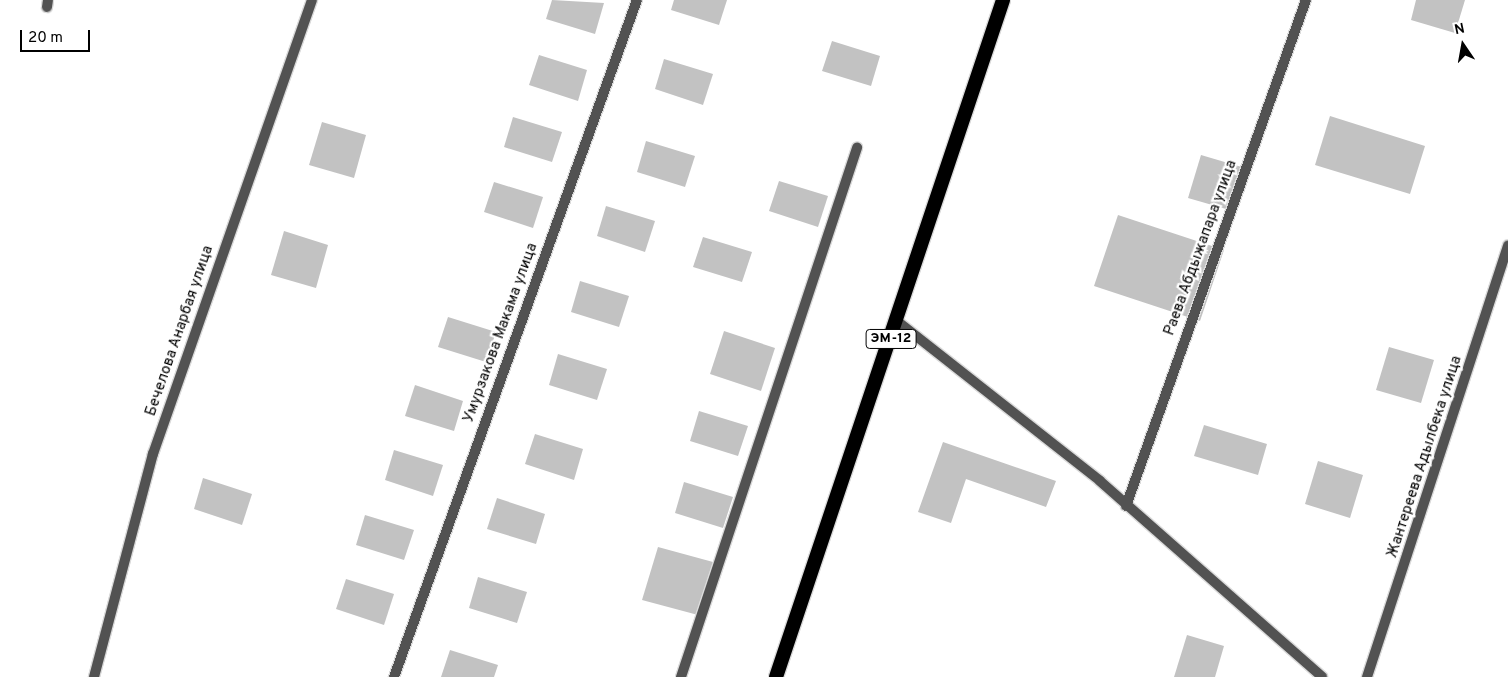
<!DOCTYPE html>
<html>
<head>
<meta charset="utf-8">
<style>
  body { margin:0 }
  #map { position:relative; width:1508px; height:677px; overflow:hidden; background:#fff; font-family:Overpass,sans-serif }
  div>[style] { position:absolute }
  .building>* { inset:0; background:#c2c2c2 }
  .roads { filter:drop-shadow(1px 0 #dbdbdb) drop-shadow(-1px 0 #dbdbdb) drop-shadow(0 1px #dbdbdb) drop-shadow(0 -1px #dbdbdb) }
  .service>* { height:10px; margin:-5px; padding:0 5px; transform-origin:5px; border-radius:5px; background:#525252 }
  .minor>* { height:10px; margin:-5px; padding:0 5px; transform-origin:5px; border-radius:5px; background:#525252 }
  .trunk>* { height:14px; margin:-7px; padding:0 7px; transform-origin:7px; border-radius:7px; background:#000 }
  span { translate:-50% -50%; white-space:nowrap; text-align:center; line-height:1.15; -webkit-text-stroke:4.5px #fff; paint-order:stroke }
  .shield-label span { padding:1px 4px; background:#fff; border:1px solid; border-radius:4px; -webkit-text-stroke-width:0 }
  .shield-label { font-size:14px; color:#000; font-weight:700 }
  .street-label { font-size:15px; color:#000 }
  .north { position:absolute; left:1438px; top:20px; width:50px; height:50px; -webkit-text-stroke:4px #fff; paint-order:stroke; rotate:348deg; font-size:14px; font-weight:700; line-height:20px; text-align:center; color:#000 }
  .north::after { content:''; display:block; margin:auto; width:18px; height:22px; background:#000; clip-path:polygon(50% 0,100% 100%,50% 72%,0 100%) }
  .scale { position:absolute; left:20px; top:30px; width:70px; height:22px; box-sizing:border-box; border:2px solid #000; border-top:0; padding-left:6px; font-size:15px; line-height:18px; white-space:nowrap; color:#000; -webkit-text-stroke:4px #fff; paint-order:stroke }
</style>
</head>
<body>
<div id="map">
  <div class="building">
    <div style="clip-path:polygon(552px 0,604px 3px,595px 34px,546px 19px)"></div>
    <div style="clip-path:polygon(674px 0,727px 0,719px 25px,671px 10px)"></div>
    <div style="clip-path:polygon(1416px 0,1465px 0,1455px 33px,1411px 20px)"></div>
    <div style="clip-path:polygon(832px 41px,880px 56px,871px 86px,822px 71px)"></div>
    <div style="clip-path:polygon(539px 55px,587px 70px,578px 101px,529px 85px)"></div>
    <div style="clip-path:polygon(664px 59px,713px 74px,703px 105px,655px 89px)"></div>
    <div style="clip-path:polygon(1330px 116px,1425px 146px,1410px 194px,1315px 165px)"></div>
    <div style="clip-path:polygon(513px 117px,562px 132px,552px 162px,504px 147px)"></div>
    <div style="clip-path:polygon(322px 122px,366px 135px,354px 178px,309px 165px)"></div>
    <div style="clip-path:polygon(646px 141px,695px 156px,685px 187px,637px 172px)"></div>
    <div style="clip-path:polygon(1201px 155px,1245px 168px,1233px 211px,1188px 198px)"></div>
    <div style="clip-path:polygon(779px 181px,828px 196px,818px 227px,769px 211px)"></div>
    <div style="clip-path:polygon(494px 182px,543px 197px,533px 228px,484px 212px)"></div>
    <div style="clip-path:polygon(606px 206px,655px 221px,645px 252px,597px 236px)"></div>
    <div style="clip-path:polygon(1118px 215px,1224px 250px,1200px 321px,1094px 286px)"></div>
    <div style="clip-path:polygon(284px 231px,328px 245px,316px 288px,271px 275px)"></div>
    <div style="clip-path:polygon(703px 237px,752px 252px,742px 282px,693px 267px)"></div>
    <div style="clip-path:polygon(580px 281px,629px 296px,619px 327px,571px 312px)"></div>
    <div style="clip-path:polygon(448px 317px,496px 332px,486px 362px,438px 347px)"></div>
    <div style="clip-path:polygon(724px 331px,775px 348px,761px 391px,710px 374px)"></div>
    <div style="clip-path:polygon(1389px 347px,1434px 360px,1421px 403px,1376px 390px)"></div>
    <div style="clip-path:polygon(558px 354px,607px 369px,597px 400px,549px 385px)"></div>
    <div style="clip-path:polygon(415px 385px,463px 401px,454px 431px,405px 416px)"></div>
    <div style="clip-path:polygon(699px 411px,748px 426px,738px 456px,690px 441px)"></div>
    <div style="clip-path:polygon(1204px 425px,1267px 444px,1258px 475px,1194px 456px)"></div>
    <div style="clip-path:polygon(535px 434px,583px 449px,574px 480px,525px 464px)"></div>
    <div style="clip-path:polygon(943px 442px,1056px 481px,1046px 507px,966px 479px,951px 523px,918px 512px)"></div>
    <div style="clip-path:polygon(394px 450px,443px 465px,433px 496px,385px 480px)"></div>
    <div style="clip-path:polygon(1318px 461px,1363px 475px,1350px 518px,1305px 504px)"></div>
    <div style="clip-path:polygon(203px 478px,252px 494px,242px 525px,194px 509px)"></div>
    <div style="clip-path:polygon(684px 482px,733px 497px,723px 528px,675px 513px)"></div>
    <div style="clip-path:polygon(497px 498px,545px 514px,536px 544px,487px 529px)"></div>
    <div style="clip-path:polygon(365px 515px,414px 530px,404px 560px,356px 545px)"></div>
    <div style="clip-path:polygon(658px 547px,713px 562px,698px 615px,642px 600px)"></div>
    <div style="clip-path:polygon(478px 577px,527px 592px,517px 623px,469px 608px)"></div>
    <div style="clip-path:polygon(346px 579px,394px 594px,384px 625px,336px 609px)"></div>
    <div style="clip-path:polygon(1187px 635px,1224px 646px,1215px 677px,1174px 677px)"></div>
    <div style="clip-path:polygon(450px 650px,498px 665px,494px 677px,441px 677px)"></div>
  </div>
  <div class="roads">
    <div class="service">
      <div style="left:47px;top:7px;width:7px;rotate:-82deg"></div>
    </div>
    <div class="minor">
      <div style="left:897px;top:321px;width:258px;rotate:38.2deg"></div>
      <div style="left:1100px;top:481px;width:296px;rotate:41.4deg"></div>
      <div style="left:1126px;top:506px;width:537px;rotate:-70.42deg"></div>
      <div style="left:94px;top:677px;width:231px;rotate:-75.2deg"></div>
      <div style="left:153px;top:454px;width:481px;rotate:-70.7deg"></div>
      <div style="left:394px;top:677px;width:719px;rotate:-70.26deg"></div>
      <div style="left:681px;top:677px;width:558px;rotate:-71.6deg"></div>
      <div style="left:1367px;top:677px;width:454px;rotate:-71.9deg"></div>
    </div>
    <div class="trunk">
      <div style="left:776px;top:677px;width:714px;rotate:-71.46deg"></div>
    </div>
  </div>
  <div class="shield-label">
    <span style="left:891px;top:339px">ЭМ-12</span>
  </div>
  <div class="street-label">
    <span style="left:1201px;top:248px;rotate:-70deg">Раева Абдыжапара улица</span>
    <span style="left:180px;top:331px;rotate:-71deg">Бечелова Анарбая улица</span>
    <span style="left:501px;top:333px;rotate:-70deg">Умурзакова Макама улица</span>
    <span style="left:1425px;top:457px;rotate:-72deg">Жантереева Адылбека улица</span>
  </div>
  <div class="north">N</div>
  <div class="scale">20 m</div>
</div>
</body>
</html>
